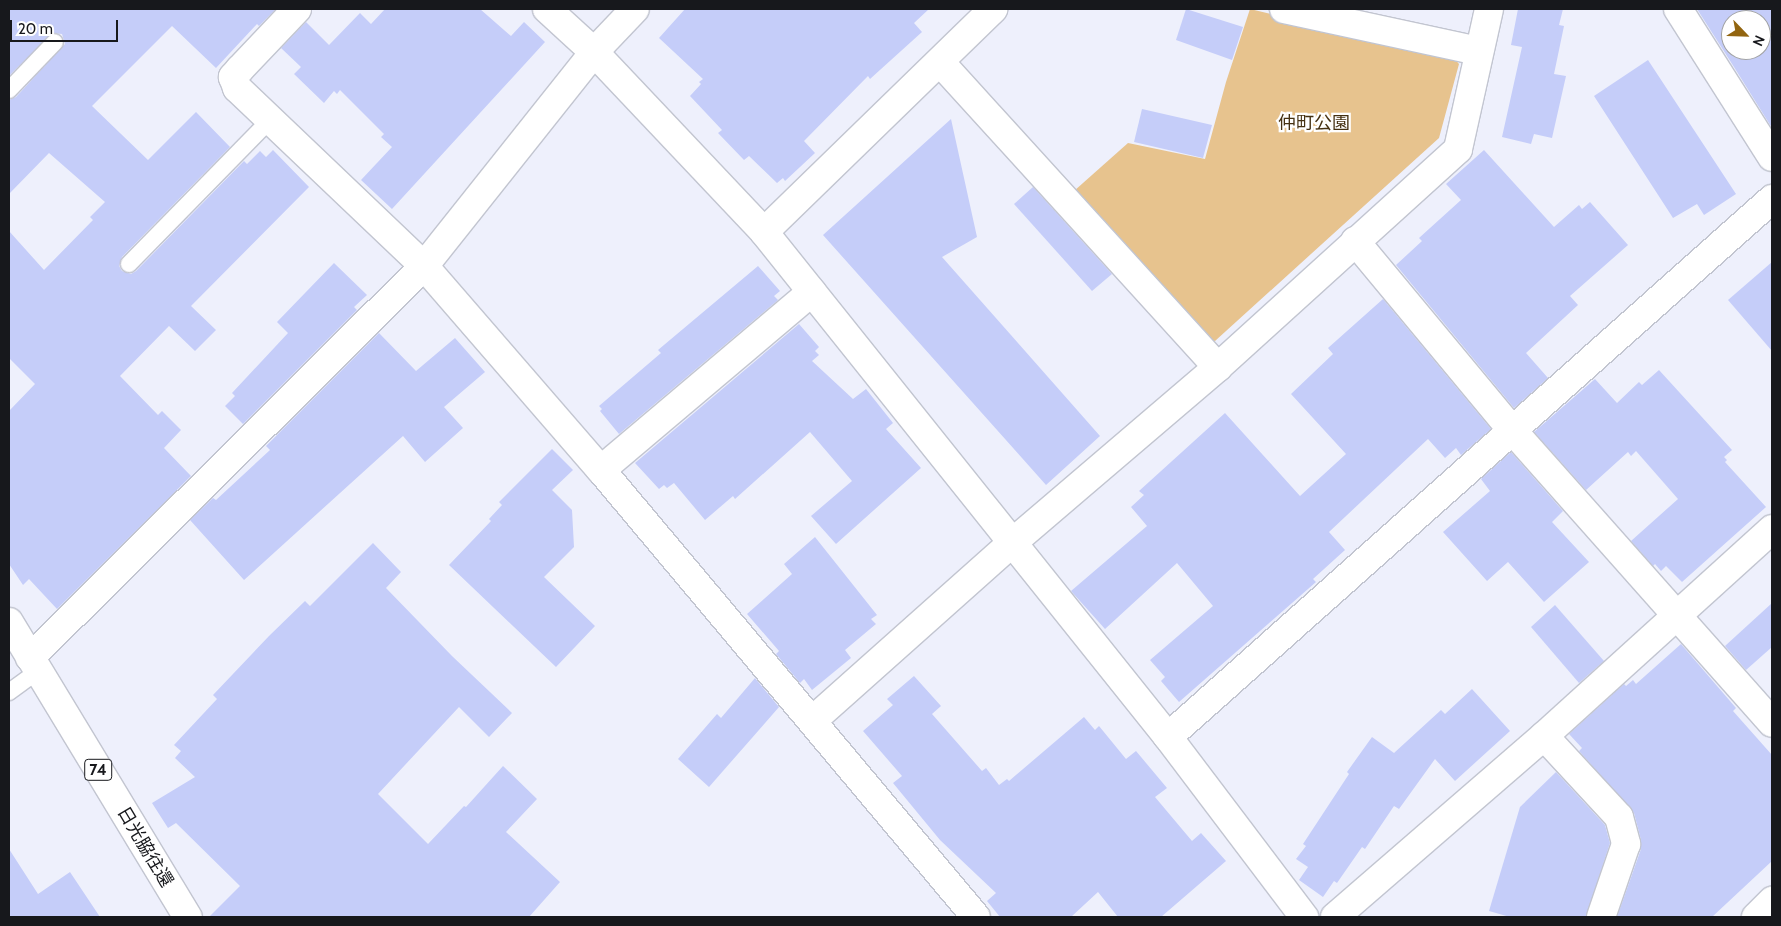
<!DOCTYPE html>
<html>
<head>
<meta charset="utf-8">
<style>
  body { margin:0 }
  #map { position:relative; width:1781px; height:926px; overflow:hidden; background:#eef0fc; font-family:Cabin,"Noto Sans JP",sans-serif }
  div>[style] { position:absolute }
  .green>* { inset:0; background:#e7c38e }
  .building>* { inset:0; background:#c5cdf9 }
  .roads { filter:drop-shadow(1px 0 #c2c5d0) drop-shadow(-1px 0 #c2c5d0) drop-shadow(0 1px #c2c5d0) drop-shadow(0 -1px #c2c5d0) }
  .service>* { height:16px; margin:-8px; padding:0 8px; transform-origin:8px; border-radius:8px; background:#fff }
  .minor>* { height:28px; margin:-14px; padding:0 14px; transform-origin:14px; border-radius:14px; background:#fff }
  .primary>* { height:28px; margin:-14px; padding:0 14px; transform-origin:14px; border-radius:14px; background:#fff }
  span { translate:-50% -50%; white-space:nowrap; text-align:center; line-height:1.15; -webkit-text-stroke:4.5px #fff; paint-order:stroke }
  .shield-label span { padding:1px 4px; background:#fff; border:1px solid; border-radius:4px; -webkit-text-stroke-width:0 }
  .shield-label { font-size:16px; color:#17181c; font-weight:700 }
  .park-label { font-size:18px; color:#453112 }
  .street-label { font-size:18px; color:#17181c }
  .frame { position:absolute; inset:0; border:10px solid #17181c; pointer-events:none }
  .north { position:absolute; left:1721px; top:10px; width:50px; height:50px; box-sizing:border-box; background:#fff; border:1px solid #a2a3a4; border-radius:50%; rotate:114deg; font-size:14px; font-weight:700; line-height:20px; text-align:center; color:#17181c }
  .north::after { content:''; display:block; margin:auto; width:18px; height:22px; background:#926510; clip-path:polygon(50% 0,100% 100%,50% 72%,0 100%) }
  .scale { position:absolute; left:10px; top:20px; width:108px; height:22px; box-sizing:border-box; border:2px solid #17181c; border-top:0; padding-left:6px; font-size:15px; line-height:18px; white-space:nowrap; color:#17181c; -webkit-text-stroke:4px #fff; paint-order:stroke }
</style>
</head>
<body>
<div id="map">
  <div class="green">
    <div style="clip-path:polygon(1250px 9px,1453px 57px,1459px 64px,1439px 138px,1215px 341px,1204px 339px,1074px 191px,1128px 143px,1205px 159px,1226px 82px)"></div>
  </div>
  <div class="building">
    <div style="clip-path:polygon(9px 9px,276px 9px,259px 26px,257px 24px,216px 68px,172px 26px,92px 106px,148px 160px,196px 112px,230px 147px,122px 257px,119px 266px,122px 271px,131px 274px,136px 271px,244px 161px,247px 164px,260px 151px,266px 157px,273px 150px,309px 187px,191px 306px,216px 330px,195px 351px,169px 326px,120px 376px,158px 415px,162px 411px,181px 430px,164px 448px,191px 476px,57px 609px,29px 579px,23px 585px,9px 564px,9px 411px,35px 384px,9px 358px,9px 231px,44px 270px,93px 220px,90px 217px,105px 202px,49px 153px,9px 194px,9px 100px,16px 97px,65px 44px,62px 34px,52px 33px,9px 76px)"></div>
    <div style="clip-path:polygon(385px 9px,480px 9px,511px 36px,524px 22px,545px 42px,392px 209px,361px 180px,392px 147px,381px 137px,384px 134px,340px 90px,337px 94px,334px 91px,324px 103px,294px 74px,301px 67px,281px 48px,306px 22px,329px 45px,360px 13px,371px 24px)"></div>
    <div style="clip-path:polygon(685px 9px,929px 9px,914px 23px,922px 32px,870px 79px,868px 76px,804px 141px,815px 153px,785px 181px,783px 178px,777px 183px,749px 156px,744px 160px,718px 133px,722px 130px,690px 96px,701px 84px,699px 82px,703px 79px,659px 38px)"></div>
    <div style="clip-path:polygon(1186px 9px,1243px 27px,1232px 60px,1176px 40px)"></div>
    <div style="clip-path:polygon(1518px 9px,1563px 9px,1559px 25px,1564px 26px,1554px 74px,1566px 76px,1552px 138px,1534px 134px,1531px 144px,1502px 137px,1522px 47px,1511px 45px)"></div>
    <div style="clip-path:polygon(evenodd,1697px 9px,1772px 9px,1772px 128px,1734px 67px,1697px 9px,1731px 20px,1761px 20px,1761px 50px,1731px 50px,1731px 20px)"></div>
    <div style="clip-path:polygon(1648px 60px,1736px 194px,1704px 215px,1697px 204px,1673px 218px,1594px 96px)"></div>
    <div style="clip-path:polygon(1142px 109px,1212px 125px,1203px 158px,1134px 142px)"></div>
    <div style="clip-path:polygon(951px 119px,977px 237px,942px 257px,1100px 436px,1046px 485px,823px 235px)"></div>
    <div style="clip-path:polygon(1484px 150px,1554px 227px,1579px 205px,1582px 209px,1590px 202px,1628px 245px,1570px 296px,1578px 305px,1526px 353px,1548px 378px,1514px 408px,1396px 265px,1422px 241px,1419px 238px,1461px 200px,1446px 184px)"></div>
    <div style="clip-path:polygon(1033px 187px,1112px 274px,1092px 291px,1014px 204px)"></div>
    <div style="clip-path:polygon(1772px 262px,1772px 351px,1728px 300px)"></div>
    <div style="clip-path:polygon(334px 263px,367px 295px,354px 307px,357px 310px,243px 424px,225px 406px,235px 396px,232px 393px,288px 333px,277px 322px)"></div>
    <div style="clip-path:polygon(758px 266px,780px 291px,774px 296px,778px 300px,619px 434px,600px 411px,602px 409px,599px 406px,661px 353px,658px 350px)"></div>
    <div style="clip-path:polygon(1383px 299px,1491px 429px,1461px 455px,1456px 448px,1445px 458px,1428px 439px,1329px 532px,1345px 550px,1313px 579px,1316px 582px,1179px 702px,1161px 681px,1165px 677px,1150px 660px,1213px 606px,1177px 563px,1105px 629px,1071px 591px,1147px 526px,1131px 507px,1144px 495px,1139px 491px,1225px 413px,1300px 496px,1346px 454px,1291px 394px,1333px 354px,1328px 348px)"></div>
    <div style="clip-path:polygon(799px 324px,819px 347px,815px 351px,819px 355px,812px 361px,853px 399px,866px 389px,893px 423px,886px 429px,921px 468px,836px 544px,811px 516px,852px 481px,810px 432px,735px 499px,733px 496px,705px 520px,674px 483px,667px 488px,664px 485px,659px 489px,635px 463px)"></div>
    <div style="clip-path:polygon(379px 333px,416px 371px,455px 338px,485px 372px,444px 407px,463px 428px,425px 462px,403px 436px,244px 580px,190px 520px,213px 498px,216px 500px,270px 450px,266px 446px)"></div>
    <div style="clip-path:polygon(1659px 370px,1732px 450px,1724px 457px,1727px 460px,1725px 462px,1766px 507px,1682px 582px,1666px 566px,1661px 571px,1655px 564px,1653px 566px,1631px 541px,1678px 499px,1636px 451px,1631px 456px,1628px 452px,1586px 490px,1534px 432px,1595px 379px,1617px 403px,1639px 382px,1642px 385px)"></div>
    <div style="clip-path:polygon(552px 449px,573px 470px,552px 490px,572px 510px,574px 547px,544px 577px,595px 626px,556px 667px,449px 565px,491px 521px,489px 519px,502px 505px,499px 502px)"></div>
    <div style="clip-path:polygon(1511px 452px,1563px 511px,1552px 522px,1589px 562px,1544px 602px,1508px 562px,1487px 581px,1443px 532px,1490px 491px,1481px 479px)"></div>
    <div style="clip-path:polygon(815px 537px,877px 615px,871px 619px,876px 624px,845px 650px,851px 658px,812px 690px,804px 679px,800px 683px,776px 654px,779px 651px,747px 614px,792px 574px,784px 564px)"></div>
    <div style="clip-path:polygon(373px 543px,401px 572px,386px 588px,452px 656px,512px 713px,489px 737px,459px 707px,378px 794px,428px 844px,464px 806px,466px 807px,503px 766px,537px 799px,506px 832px,560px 882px,529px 917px,209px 917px,240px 886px,176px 823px,168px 828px,152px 803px,195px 777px,175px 758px,181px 751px,174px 745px,217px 699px,213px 695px,269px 636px,305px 601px,310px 606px)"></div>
    <div style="clip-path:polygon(1772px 603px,1772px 647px,1746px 670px,1725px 646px)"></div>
    <div style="clip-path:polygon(1555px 605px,1604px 661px,1579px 683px,1531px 627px)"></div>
    <div style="clip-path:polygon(1681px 644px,1736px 708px,1733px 711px,1772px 755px,1772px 861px,1712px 917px,1617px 917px,1641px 849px,1641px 840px,1634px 813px,1579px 751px,1582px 748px,1569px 734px,1624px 684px,1626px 686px,1633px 680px,1636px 684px)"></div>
    <div style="clip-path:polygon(914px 676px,941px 706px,932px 714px,982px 771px,986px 768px,999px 785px,1007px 779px,1009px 781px,1084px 717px,1095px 730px,1099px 726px,1126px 759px,1136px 751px,1167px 788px,1155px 797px,1192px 841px,1201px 833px,1226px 861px,1161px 917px,1118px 917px,1098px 892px,1071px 917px,1000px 917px,987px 901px,996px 893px,940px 840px,893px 783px,902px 776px,863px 731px,893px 705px,887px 699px)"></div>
    <div style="clip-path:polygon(755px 678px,779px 707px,709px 787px,678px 759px,717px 714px,721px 718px)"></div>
    <div style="clip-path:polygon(1472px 689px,1510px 731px,1455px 781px,1435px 759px,1399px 809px,1394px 806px,1365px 849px,1362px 847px,1337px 883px,1334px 881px,1323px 897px,1299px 880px,1308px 867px,1296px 859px,1306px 846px,1303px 844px,1349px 774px,1347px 772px,1372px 737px,1394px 753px,1441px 710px,1445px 714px)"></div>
    <div style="clip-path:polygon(1556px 772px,1605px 825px,1610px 843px,1586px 917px,1510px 917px,1489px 911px,1520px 807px)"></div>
    <div style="clip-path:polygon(9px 849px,38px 894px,70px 872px,100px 917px,9px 917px)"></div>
  </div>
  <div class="roads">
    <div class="service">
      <div style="left:9px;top:90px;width:66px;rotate:-46.2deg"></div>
      <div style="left:129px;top:264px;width:202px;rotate:-45.6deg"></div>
      <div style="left:9px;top:692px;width:36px;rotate:-36deg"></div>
    </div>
    <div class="minor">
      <div style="left:297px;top:9px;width:83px;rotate:133.5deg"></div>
      <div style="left:240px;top:69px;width:11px;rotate:131deg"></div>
      <div style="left:233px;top:77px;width:12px;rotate:70deg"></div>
      <div style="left:237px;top:88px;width:258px;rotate:43.6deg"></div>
      <div style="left:424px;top:266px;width:270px;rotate:49.1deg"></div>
      <div style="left:601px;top:470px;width:583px;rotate:50.01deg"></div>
      <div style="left:547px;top:9px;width:64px;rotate:42.5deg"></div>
      <div style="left:594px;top:52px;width:248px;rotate:46.6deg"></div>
      <div style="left:764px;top:232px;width:647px;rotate:51.34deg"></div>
      <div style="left:1168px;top:737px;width:226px;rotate:52.9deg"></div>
      <div style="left:1284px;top:9px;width:199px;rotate:12.2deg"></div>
      <div style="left:1678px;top:9px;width:175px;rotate:57.6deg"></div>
      <div style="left:940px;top:62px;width:413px;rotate:47.7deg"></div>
      <div style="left:764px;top:232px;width:320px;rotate:-44.2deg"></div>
      <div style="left:1355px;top:241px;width:247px;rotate:50.3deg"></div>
      <div style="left:1513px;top:431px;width:390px;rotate:48.4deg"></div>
      <div style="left:601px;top:470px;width:276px;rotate:-40.2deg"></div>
      <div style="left:30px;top:658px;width:556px;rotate:-44.85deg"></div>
      <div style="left:424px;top:266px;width:273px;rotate:-51.5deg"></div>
      <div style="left:594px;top:52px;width:59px;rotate:-46.4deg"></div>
      <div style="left:812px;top:721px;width:268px;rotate:-41.7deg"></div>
      <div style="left:1012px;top:543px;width:271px;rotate:-40.5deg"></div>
      <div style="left:1218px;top:367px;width:324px;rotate:-42.2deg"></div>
      <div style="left:1458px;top:149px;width:143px;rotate:-77.5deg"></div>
      <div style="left:1544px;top:736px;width:110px;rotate:47.2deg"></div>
      <div style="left:1619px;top:817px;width:28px;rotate:75deg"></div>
      <div style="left:1626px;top:844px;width:77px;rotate:108.9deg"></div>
      <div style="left:1168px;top:737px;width:809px;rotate:-41.69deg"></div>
      <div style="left:1335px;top:917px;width:276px;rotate:-40.9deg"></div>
      <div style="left:1544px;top:736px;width:308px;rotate:-42.2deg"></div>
      <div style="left:1756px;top:917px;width:23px;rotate:-45deg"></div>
    </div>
    <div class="primary">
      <div style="left:9px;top:622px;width:345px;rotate:58.8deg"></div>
    </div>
  </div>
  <div class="shield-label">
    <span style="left:98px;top:770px">74</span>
  </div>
  <div class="park-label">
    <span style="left:1314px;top:123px">仲町公園</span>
  </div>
  <div class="street-label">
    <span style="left:145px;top:847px;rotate:59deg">日光脇往還</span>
  </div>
  <div class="frame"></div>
  <div class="north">N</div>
  <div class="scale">20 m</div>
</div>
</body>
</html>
